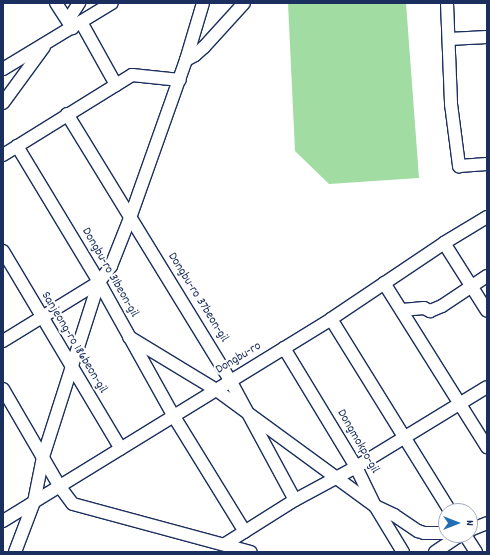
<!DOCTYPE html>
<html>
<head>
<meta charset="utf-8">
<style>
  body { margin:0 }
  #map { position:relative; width:490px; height:555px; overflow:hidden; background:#fff; font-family:Dekko,sans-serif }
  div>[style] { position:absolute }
  .green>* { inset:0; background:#a1dca3 }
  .roads { filter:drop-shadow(1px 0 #1b2f5e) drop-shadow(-1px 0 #1b2f5e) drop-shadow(0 1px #1b2f5e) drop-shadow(0 -1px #1b2f5e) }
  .minor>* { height:12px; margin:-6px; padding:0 6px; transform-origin:6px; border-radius:6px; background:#fff }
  span { translate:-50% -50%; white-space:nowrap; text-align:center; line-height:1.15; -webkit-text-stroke:4px #fff; paint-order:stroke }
  .street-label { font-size:13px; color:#1b2f5e }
  .frame { position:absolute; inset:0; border:4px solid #1b2f5e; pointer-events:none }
  .north { position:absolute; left:438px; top:503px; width:40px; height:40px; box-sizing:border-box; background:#fff; border:1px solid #a4acbf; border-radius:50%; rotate:90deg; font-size:11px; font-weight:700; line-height:16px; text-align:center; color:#1b2f5e }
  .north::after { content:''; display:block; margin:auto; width:14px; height:18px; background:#1f6fb2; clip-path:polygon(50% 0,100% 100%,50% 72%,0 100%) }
</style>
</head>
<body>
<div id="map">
  <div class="green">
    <div style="clip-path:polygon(288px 3px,406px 3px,419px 178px,329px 184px,295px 151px)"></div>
  </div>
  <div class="roads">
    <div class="minor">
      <div style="left:56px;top:3px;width:30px;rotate:57deg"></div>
      <div style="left:447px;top:3px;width:101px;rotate:87.7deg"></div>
      <div style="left:451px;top:104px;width:63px;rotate:82.6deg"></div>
      <div style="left:459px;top:166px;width:28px;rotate:-4deg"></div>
      <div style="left:81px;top:22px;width:72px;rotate:60.9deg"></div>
      <div style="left:72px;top:27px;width:10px;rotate:-101deg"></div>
      <div style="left:70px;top:17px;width:17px;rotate:-57deg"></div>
      <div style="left:449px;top:39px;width:38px;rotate:-3deg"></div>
      <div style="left:186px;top:60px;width:59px;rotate:-73.4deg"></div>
      <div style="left:3px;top:69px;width:127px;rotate:-31.2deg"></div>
      <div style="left:3px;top:103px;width:69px;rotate:-53.8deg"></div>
      <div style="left:67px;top:114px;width:312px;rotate:58.5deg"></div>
      <div style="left:230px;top:380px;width:136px;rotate:61.6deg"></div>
      <div style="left:17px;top:146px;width:159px;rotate:58.9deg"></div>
      <div style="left:99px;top:282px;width:152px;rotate:60.9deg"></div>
      <div style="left:173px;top:415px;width:137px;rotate:58.4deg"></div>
      <div style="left:3px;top:155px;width:152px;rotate:-31.8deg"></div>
      <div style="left:132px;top:75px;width:48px;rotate:5.9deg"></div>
      <div style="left:444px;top:243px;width:80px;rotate:57.7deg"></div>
      <div style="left:3px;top:251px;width:230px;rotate:59.2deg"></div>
      <div style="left:384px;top:283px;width:194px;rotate:57.9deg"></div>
      <div style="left:402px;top:310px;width:22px;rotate:-5deg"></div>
      <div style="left:424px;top:308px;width:7px;rotate:27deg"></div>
      <div style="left:430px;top:311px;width:13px;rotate:-23deg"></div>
      <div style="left:442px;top:306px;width:54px;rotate:-33.7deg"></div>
      <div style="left:331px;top:319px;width:226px;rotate:58.2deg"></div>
      <div style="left:129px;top:337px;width:100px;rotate:31.2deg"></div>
      <div style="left:215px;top:389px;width:198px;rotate:36.2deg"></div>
      <div style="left:375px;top:506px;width:21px;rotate:25deg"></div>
      <div style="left:394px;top:515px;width:29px;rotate:34deg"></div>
      <div style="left:418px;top:531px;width:6px;rotate:18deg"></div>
      <div style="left:424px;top:533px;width:22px"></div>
      <div style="left:3px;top:341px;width:113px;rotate:-31.6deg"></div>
      <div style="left:284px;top:348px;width:139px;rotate:58.8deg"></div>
      <div style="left:356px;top:467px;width:43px;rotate:64deg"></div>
      <div style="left:375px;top:506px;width:54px;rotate:58.7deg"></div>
      <div style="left:3px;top:389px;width:113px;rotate:59.8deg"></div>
      <div style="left:60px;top:487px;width:21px;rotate:53deg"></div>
      <div style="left:73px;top:504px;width:184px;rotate:15.1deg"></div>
      <div style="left:3px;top:521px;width:385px;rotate:-31.6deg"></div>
      <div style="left:331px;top:319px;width:136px;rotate:-33.9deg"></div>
      <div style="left:444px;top:243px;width:50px;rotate:-31.2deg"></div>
      <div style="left:470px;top:530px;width:18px;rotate:-22deg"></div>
      <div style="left:465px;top:535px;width:20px;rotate:57deg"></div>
      <div style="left:225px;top:544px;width:83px;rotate:-32.2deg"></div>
      <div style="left:295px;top:500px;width:69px;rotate:-28.4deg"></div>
      <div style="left:356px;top:467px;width:153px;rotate:-31.4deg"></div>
      <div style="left:15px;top:552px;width:53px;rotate:-69.2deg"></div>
      <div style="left:34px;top:502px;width:46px;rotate:-78.7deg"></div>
      <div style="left:43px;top:457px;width:184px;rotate:-72.3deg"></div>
      <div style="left:99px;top:282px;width:20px;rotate:-53deg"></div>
      <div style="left:111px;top:266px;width:52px;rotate:-68.4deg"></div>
      <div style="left:130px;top:218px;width:168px;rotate:-70.5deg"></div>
      <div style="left:186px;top:60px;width:10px;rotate:-29deg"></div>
      <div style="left:195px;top:55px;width:12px;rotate:-42deg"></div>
      <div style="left:204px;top:47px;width:59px;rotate:-47.7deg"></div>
      <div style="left:435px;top:552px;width:30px;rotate:-34deg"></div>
    </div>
  </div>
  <div class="street-label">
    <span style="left:109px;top:273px;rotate:60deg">Dongbu-ro 31beon-gil</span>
    <span style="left:197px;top:298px;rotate:58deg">Dongbu-ro 37beon-gil</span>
    <span style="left:73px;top:343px;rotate:59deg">Sanjeong-ro 186beon-gil</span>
    <span style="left:239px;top:359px;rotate:-31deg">Dongbu-ro</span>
    <span style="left:357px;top:442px;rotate:60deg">Dongmokpo-gil</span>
  </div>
  <div class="frame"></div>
  <div class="north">N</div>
</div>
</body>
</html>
